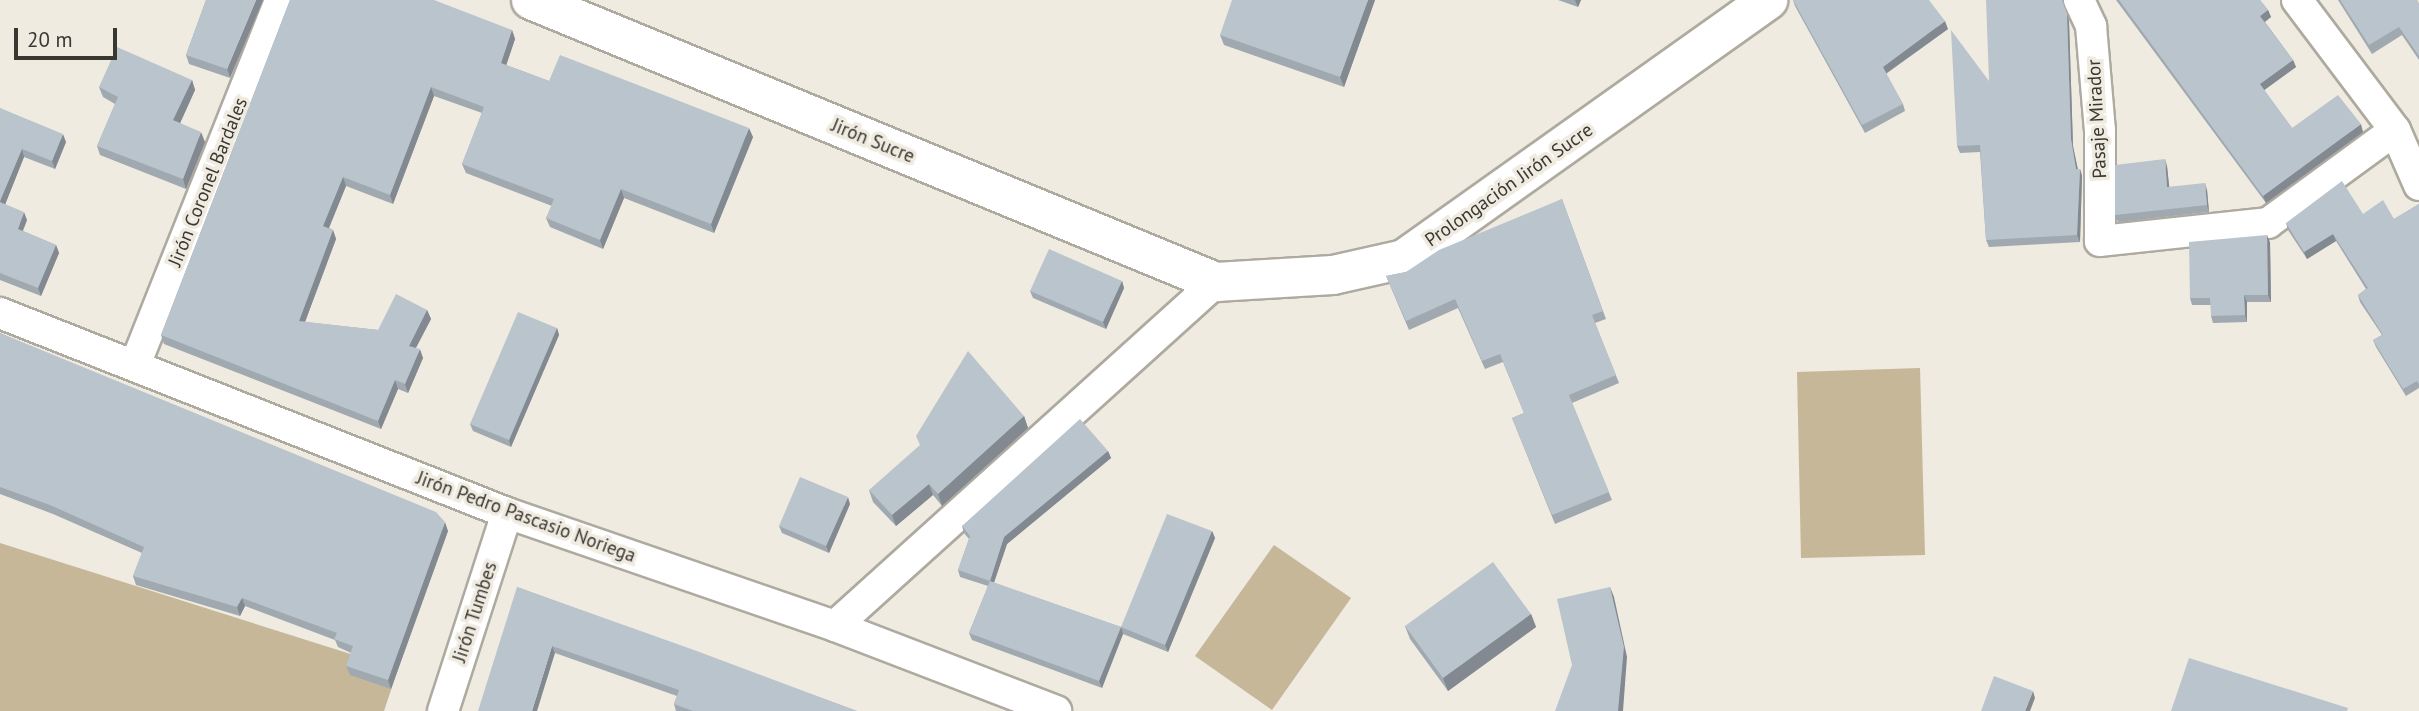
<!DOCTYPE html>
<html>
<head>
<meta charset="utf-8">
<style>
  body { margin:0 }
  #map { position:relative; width:2419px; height:711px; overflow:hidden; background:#f0ebe0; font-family:"PT Sans",sans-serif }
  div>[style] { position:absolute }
  .green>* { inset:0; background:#c5b797 }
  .roads { filter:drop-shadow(2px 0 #aeaa9f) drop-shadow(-2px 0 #aeaa9f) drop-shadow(0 2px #aeaa9f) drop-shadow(0 -2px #aeaa9f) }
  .street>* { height:30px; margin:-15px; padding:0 15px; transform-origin:15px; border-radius:15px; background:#fff }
  .secondary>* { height:38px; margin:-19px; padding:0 19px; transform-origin:19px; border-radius:19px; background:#fff }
  .wall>* { inset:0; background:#a0a9b0 }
  .shaded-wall>* { inset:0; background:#828990 }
  .building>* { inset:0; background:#bac4cd }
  span { translate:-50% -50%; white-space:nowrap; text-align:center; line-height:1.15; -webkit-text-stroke:7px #f0ebe0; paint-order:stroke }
  .street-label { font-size:19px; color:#393732 }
  .scale { position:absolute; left:14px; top:28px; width:103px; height:32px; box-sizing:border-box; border:4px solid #393732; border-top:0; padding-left:9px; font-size:21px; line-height:24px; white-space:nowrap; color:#393732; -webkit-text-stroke:5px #f0ebe0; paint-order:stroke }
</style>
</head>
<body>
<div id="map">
  <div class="green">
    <div style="clip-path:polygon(1920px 368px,1925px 555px,1801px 558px,1797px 372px)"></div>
    <div style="clip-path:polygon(0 543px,398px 669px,384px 711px,0 711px)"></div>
    <div style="clip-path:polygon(1274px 545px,1351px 598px,1272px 710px,1195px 656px)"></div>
  </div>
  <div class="roads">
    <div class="street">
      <div style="left:2079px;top:0;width:29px;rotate:65deg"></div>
      <div style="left:2091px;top:26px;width:104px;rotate:85.1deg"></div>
      <div style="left:2100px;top:130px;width:111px;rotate:90deg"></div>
      <div style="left:2100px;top:241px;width:169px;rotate:-6.1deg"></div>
      <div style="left:2268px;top:223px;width:157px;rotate:-36.2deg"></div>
      <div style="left:2297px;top:0;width:163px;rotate:53deg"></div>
      <div style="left:2395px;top:130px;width:60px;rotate:66.4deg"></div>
      <div style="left:0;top:313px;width:545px;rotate:21.53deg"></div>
      <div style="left:507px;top:513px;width:347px;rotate:19deg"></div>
      <div style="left:835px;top:626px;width:237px;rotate:21deg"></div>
      <div style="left:135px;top:365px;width:393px;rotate:-68.3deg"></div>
      <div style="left:835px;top:626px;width:513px;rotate:-42.08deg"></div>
      <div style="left:443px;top:711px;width:208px;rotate:-72.1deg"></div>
    </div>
    <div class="secondary">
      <div style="left:531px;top:0;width:741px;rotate:22.38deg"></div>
      <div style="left:1216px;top:282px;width:117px;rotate:-3.4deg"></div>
      <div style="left:1333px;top:275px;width:73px;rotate:-12.7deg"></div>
      <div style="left:1404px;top:259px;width:447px;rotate:-35.4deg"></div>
    </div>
  </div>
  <div class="wall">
    <div style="clip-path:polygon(206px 0,230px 78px,189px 64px,186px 55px)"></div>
    <div style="clip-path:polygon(290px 0,512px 30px,515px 39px,506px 65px,549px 81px,753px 137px,714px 233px,624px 198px,603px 249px,550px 227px,546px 218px,552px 206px,466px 173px,462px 164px,482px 113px,434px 96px,393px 204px,346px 186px,329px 228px,333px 230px,336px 239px,305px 322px,378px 330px,427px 310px,431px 319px,416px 348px,423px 358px,408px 393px,398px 389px,381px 429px,164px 344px,161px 335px)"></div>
    <div style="clip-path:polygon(1375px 0,1344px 87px,1224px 45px,1220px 35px)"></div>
    <div style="clip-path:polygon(1558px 0,1581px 0,1578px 7px)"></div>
    <div style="clip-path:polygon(1793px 0,1948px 29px,1886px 74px,1903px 104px,1905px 111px,1865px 133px,1795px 6px)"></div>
    <div style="clip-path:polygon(2062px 0,2069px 21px,2073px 146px,2078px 169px,2080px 169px,2082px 176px,2080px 242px,1989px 247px,1986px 240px,1980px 152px,1960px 153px,1957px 146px,1989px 81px)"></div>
    <div style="clip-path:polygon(2116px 0,2260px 0,2268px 10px,2271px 17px,2265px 22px,2293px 60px,2296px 67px,2264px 90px,2292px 128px,2363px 132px,2266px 203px)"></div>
    <div style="clip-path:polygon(2338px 0,2417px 0,2419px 4px,2419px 60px,2402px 35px,2372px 54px)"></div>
    <div style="clip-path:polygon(192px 80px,195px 90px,180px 123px,205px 142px,186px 189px,100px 155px,97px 146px,115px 104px,103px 97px,99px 87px)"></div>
    <div style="clip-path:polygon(0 108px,66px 142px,55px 169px,24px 157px,5px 204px,27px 220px,23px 231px,56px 245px,59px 253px,41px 296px,0 280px)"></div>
    <div style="clip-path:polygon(2167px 166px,2169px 187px,2207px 190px,2209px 212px,2118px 222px,2115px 215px)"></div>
    <div style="clip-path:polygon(1562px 199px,1606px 319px,1595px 323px,1619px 383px,1572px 403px,1612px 500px,1555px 524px,1512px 418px,1524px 413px,1503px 362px,1485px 369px,1458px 308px,1409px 330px,1386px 276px,1406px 272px)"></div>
    <div style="clip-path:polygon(2419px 204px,2419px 388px,2406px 396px,2376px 347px,2373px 340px,2382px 335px,2360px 302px,2358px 295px,2366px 289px,2336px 241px,2307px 259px,2288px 230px,2286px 223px,2363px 214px,2394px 219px)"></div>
    <div style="clip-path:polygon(2270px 242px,2271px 302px,2247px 302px,2247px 322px,2213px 323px,2211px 316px,2211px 305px,2192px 305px,2190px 298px)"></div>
    <div style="clip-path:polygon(1122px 281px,1124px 288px,1106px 329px,1033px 298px,1030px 291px)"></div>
    <div style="clip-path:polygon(557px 328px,559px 335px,511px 447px,473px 431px,470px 424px)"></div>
    <div style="clip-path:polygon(0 333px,448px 531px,391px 689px,350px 675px,346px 666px,351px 653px,338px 647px,335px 640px,245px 606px,240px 616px,136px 585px,133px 576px,142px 553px,53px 514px,0 494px)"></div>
    <div style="clip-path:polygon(1024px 416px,1028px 428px,942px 506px,933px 495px,896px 526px,873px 502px,869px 490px)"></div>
    <div style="clip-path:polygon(1108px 451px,1111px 458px,1007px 544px,994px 583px,1121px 627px,1212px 531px,1215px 538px,1168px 652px,1123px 634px,1102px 688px,972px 640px,969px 633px,988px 586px,960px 577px,958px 570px,969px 539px,964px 533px,962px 526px)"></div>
    <div style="clip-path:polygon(850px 504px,829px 553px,782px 533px,779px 526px)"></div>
    <div style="clip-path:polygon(517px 587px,857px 711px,676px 711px,674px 704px,677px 696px,555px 653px)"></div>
    <div style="clip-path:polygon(1531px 614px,1536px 627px,1448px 691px,1410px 639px,1405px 626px)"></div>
  </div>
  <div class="shaded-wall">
    <div style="clip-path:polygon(256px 0,263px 0,230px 78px,227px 69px)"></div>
    <div style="clip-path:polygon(1368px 0,1375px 0,1344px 87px,1340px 77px)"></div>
    <div style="clip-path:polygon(1575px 0,1581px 0,1578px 7px)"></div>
    <div style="clip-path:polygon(2268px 10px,2271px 17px,2263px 23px,2260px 16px)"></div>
    <div style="clip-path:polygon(2067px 14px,2069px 21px,2073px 146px,2079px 176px,2076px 169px,2071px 139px)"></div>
    <div style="clip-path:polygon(1945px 21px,1948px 29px,1885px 74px,1883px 67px)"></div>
    <div style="clip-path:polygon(512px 30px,515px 39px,504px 72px,501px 63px)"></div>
    <div style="clip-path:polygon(2293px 60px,2296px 67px,2263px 91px,2260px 84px)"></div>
    <div style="clip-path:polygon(192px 80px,195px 90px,177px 130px,173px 120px)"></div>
    <div style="clip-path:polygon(431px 87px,434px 96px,393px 204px,390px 195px)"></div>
    <div style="clip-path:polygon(2361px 124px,2363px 132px,2266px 203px,2263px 196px)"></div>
    <div style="clip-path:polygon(749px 128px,753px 137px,714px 233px,711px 224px)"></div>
    <div style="clip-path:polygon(201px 132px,205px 142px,186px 189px,183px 179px)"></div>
    <div style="clip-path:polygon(63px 134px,66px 142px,55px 169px,52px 161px)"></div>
    <div style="clip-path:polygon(22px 149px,24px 157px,3px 210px,0 201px)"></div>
    <div style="clip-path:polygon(2165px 159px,2167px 166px,2170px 194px,2167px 187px)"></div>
    <div style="clip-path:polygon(2080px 169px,2082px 176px,2080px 242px,2077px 235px)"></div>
    <div style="clip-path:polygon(343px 177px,346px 186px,326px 235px,323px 226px)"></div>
    <div style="clip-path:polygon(2205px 183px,2207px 190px,2209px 212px,2207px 205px)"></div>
    <div style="clip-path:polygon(621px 189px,624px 198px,603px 249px,600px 240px)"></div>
    <div style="clip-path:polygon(24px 212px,27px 220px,20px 237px,18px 229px)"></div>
    <div style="clip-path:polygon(333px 230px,336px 239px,302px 330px,299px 321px)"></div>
    <div style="clip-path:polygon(2333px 234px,2336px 241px,2307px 259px,2304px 252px)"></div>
    <div style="clip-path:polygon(2267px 235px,2270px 242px,2271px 302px,2268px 295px)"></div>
    <div style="clip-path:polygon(56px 245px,59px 253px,41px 296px,38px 288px)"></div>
    <div style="clip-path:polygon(1122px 281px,1124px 288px,1106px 329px,1103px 322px)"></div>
    <div style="clip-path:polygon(2244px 295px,2247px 302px,2247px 322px,2245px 315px)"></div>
    <div style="clip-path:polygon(427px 310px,431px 319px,412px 355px,409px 346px)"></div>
    <div style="clip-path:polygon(557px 328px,559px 335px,511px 447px,509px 440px)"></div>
    <div style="clip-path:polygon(420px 349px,423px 358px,408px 393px,405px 384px)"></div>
    <div style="clip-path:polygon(395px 380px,398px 389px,381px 429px,378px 421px)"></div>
    <div style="clip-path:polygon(1024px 416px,1028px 428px,942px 506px,938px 494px)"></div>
    <div style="clip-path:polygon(1108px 451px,1111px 458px,1007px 544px,992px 588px,990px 581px,1004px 537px)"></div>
    <div style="clip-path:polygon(929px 484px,933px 495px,896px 526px,892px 515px)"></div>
    <div style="clip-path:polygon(848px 497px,850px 504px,829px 553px,826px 546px)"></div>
    <div style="clip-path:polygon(445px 522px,448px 531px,391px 689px,388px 680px)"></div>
    <div style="clip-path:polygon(1212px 531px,1215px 538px,1168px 652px,1165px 645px)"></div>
    <div style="clip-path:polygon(1610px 587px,1614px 597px,1627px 657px,1623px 711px,1618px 711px)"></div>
    <div style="clip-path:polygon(242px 598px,245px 606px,240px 616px,237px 607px)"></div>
    <div style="clip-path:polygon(1531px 614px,1536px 627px,1448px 691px,1443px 678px)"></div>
    <div style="clip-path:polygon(1121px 627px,1123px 634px,1102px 688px,1099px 681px)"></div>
    <div style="clip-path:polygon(552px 646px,555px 653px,537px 711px,532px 711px)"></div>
    <div style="clip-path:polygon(2033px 691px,2035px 698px,2030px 711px,2025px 711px)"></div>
  </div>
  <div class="building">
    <div style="clip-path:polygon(206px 0,256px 0,227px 69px,186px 55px)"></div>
    <div style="clip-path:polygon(290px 0,434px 0,512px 30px,501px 63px,549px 81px,560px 55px,749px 128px,711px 224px,621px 189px,600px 240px,546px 218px,554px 199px,462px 164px,484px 107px,431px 87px,390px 195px,343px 177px,323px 226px,333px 230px,299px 321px,378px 330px,396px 294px,427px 310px,409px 346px,420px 349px,405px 384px,395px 380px,378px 421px,161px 335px)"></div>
    <div style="clip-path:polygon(1232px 0,1368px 0,1340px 77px,1220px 35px)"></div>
    <div style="clip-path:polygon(1793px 0,1929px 0,1945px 21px,1883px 67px,1903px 104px,1862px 125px)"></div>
    <div style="clip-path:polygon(1986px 0,2062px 0,2067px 14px,2071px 139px,2076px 169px,2080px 169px,2077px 235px,1986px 240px,1980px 145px,1957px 146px,1951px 30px,1989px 81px)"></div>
    <div style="clip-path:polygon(2119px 0,2260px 0,2268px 10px,2260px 16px,2293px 60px,2260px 84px,2292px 128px,2338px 95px,2361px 124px,2263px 196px)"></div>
    <div style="clip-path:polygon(2340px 0,2417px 0,2419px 4px,2419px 56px,2399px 27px,2369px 45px)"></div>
    <div style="clip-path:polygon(117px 47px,192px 80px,173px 120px,201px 132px,183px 179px,97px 146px,118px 97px,99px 87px)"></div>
    <div style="clip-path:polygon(0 108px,63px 134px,52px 161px,22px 149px,0 201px)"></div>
    <div style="clip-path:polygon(2165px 159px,2167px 187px,2205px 183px,2207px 205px,2115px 215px,2115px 165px)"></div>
    <div style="clip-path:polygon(2342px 181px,2363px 214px,2383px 200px,2394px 219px,2419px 204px,2419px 384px,2417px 381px,2403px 389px,2373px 340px,2383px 335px,2358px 295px,2368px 288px,2333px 234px,2304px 252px,2286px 223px)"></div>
    <div style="clip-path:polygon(1562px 199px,1603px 311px,1592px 315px,1616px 375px,1569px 395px,1609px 492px,1552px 515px,1512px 418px,1524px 413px,1500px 354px,1482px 361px,1455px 299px,1406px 321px,1386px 276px,1406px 272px,1439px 250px)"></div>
    <div style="clip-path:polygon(0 202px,24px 212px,18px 229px,56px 245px,38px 288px,0 273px)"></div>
    <div style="clip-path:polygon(2267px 235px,2268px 295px,2244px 295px,2245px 315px,2211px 316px,2210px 298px,2190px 298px,2189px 242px)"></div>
    <div style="clip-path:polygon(1049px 249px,1122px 281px,1103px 322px,1030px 291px)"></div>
    <div style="clip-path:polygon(518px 312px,557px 328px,509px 440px,470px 424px)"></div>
    <div style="clip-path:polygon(0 333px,436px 512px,445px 522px,388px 680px,346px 666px,353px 646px,334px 639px,337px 633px,242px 598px,237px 607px,133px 576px,144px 547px,50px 505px,0 487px)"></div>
    <div style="clip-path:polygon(968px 351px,1024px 416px,938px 494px,929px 484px,892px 515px,869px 490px,920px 445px,916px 436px)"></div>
    <div style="clip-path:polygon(1080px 419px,1108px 451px,1004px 537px,990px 581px,958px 570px,970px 536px,962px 526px)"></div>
    <div style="clip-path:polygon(800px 477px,848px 497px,826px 546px,779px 526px)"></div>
    <div style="clip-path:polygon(1167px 514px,1212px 531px,1165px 645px,1121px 627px)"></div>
    <div style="clip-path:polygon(1493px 562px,1531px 614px,1443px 678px,1405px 626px)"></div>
    <div style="clip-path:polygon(990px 581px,1121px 627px,1099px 681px,969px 633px)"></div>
    <div style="clip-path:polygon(517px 587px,694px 650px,857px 711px,693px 711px,674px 704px,679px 690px,552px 646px,532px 711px,478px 711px)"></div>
    <div style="clip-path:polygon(1610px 587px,1624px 647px,1618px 711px,1555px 711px,1572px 665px,1557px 599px)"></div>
    <div style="clip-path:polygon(2189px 658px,2348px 708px,2347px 711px,2171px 711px)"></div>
    <div style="clip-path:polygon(1994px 676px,2033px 691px,2025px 711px,1981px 711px)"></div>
  </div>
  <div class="street-label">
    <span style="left:2097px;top:119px;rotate:-93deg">Pasaje Mirador</span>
    <span style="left:873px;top:141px;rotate:22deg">Jirón Sucre</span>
    <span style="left:208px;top:182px;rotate:-68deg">Jirón Coronel Bardales</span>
    <span style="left:1509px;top:185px;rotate:-35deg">Prolongación Jirón Sucre</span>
    <span style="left:526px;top:517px;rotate:20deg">Jirón Pedro Pascasio Noriega</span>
    <span style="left:475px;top:612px;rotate:-72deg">Jirón Tumbes</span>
  </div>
  <div class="scale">20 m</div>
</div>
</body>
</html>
